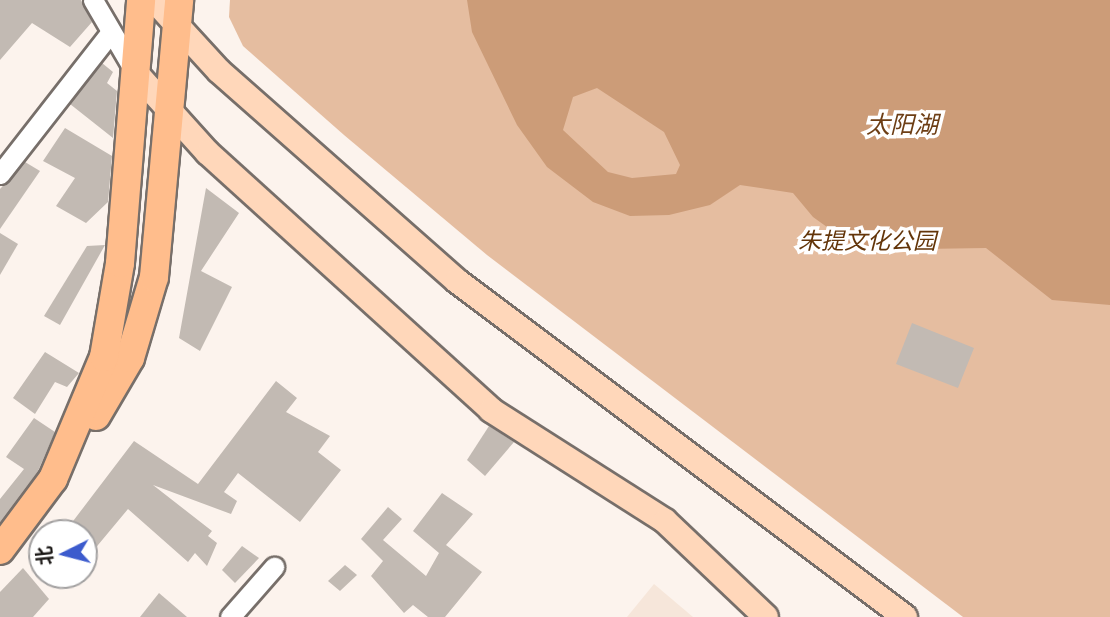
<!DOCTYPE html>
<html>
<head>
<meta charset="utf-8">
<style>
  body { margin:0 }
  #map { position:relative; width:1110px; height:617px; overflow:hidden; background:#fcf3ed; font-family:Merriweather,"Noto Sans SC",serif }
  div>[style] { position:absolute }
  .built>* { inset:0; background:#f6e6da }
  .green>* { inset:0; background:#e5bda0 }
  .water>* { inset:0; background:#cc9c78 }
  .building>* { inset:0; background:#c2bab3 }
  .roads { filter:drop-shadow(2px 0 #776f6a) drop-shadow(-2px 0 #776f6a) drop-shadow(0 2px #776f6a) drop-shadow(0 -2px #776f6a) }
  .minor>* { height:19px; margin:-9.5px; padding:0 9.5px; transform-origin:9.5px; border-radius:9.5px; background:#fff }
  .major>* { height:24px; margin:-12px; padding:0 12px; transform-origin:12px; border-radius:12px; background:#ffd7ba }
  .highway>* { height:28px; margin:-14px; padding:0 14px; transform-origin:14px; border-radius:14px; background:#ffbd8c }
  span { translate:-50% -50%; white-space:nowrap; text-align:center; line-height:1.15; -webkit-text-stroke:7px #fff; paint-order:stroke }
  .park-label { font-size:23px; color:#633509; font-style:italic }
  .water-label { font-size:24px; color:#6d3e15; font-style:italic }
  .north { position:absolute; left:28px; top:519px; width:70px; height:70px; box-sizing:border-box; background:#fff; border:2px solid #a3a1a1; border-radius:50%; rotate:264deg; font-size:19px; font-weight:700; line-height:28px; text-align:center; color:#181513 }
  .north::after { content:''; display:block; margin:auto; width:24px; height:32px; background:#3c5bcd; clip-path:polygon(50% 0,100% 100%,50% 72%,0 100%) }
</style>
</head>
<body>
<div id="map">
  <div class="built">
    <div style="clip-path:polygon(654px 584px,693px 617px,627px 617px)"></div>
  </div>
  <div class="green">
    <div style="clip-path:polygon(230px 0,1110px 0,1110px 617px,963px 617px,487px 255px,344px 135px,243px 46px,229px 17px)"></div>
  </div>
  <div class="water">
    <div style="clip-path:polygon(evenodd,467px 0,1110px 0,1110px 305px,1052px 300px,986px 248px,859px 250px,813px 217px,793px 193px,740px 185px,710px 205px,669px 215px,630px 216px,593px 202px,547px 167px,517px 125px,472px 32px,467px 0,597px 88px,664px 132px,680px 165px,676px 174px,632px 178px,608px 172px,563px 130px,573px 97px,597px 88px)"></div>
  </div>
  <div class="building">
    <div style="clip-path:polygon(0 0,81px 0,92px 22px,70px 47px,32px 23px,0 60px)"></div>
    <div style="clip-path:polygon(102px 63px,113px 72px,107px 83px,117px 91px,113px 138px,70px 104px)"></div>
    <div style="clip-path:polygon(65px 128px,112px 156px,108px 202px,86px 223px,56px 206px,75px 178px,43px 161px)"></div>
    <div style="clip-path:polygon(25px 162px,40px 171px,0 229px,0 189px)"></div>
    <div style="clip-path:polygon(206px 188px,239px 213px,201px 271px,232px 287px,200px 351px,179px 338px)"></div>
    <div style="clip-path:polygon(0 233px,18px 244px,0 275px)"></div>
    <div style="clip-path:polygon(105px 245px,60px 325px,44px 316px,87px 246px)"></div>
    <div style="clip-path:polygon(912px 323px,974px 348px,958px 388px,896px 364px)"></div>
    <div style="clip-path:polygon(45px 352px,79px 373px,67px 387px,55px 382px,35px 414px,13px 398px)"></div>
    <div style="clip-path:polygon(276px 381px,297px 398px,286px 412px,330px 436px,318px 452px,341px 470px,300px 522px,238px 473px,224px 492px,237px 501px,231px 514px,153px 485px,212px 531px,208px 536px,217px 543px,207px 566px,195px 553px,188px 562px,128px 509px,93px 551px,84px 533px,64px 533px,134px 441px,198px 484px)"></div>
    <div style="clip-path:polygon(34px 418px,55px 432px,38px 471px,0 522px,0 499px,24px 469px,6px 457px)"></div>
    <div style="clip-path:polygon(489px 426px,514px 442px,485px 476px,467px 460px)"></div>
    <div style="clip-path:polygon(442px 493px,473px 514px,446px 545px,482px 572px,445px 617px,428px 617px,413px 605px,404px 613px,371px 576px,383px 561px,361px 539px,388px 507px,402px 519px,383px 540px,426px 576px,439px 553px,413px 531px)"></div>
    <div style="clip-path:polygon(242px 546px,259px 558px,235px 583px,222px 570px)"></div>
    <div style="clip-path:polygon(345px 565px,357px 575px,340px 591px,328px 581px)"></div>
    <div style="clip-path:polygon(23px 568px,49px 599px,33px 617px,0 617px,0 592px)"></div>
    <div style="clip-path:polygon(159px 593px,187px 617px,140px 617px)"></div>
  </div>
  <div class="roads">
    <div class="minor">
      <div style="left:93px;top:0;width:83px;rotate:59.7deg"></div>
      <div style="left:0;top:174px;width:179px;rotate:-52deg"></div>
      <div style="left:230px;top:617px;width:67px;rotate:-48.7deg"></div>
    </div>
    <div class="major">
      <div style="left:154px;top:0;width:96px;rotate:47.5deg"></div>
      <div style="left:219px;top:71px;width:317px;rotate:41.4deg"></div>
      <div style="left:457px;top:281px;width:560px;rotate:36.87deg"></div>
      <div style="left:135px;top:72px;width:109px;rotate:48deg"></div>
      <div style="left:208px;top:153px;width:382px;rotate:42.2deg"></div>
      <div style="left:491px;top:410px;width:206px;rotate:32.5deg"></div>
      <div style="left:665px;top:521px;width:139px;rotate:43.5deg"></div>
    </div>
    <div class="highway">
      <div style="left:96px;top:416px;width:67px;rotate:-59.6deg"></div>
      <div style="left:130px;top:358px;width:84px;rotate:-73.5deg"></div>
      <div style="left:154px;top:277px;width:278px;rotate:-84.8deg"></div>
      <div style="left:0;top:550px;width:89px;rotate:-53.3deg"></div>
      <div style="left:53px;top:479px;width:132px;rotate:-67.3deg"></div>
      <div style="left:104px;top:357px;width:95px;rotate:-80.3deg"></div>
      <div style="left:120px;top:263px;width:264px;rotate:-85.4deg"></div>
    </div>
  </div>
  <div class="park-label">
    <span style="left:867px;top:241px">朱提文化公园</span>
  </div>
  <div class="water-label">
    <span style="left:902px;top:125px">太阳湖</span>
  </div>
  <div class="north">北</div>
</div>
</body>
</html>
